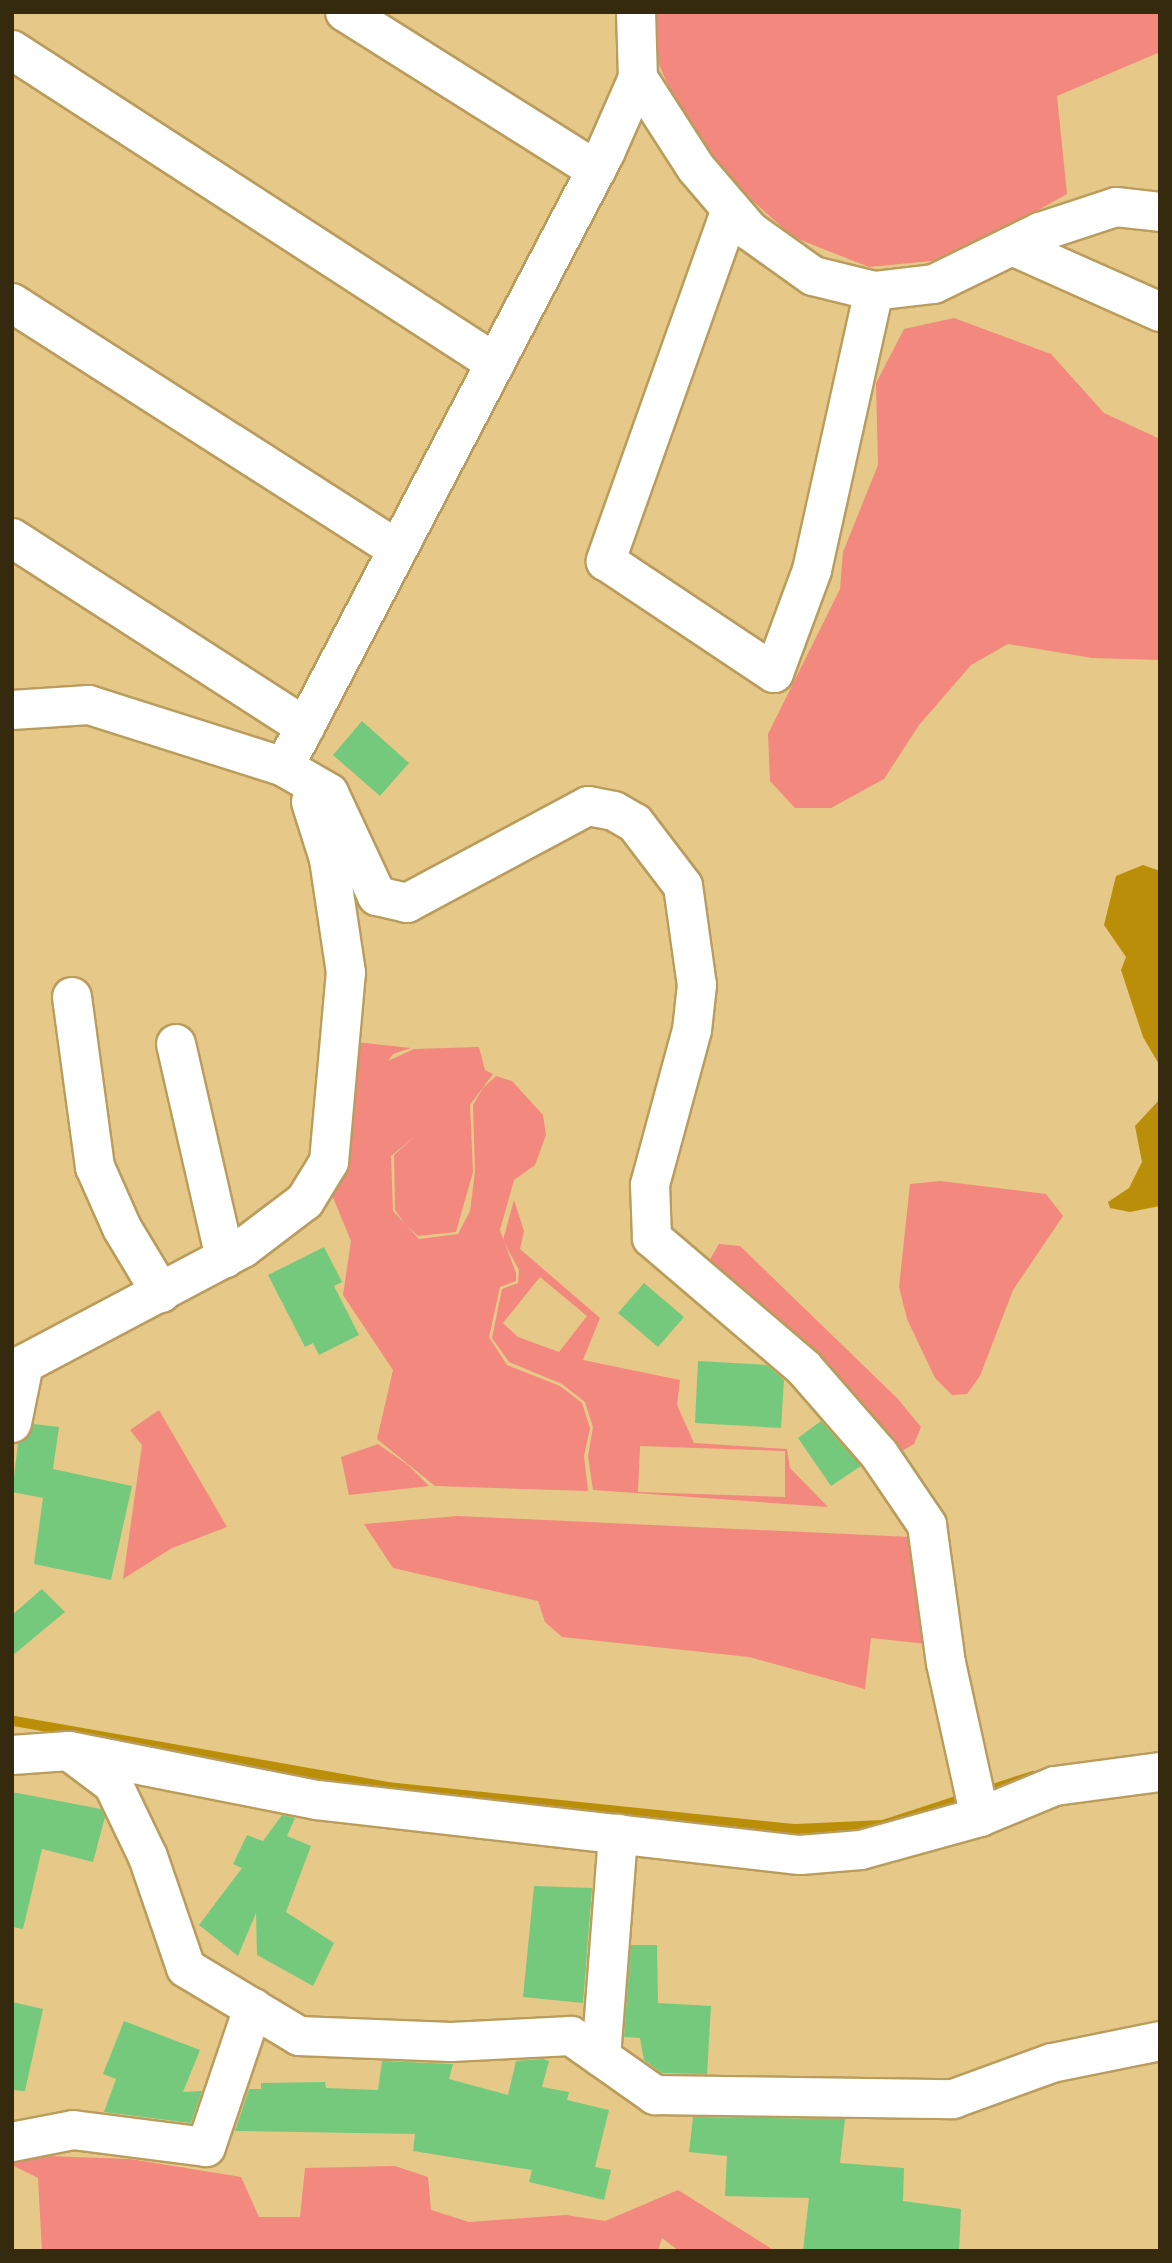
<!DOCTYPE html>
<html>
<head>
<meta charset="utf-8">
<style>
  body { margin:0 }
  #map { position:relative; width:1172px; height:2263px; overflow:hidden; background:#e6c988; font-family:Karla,sans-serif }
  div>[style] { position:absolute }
  .green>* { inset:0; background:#f2887e }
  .water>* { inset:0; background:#ba8e09 }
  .stream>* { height:10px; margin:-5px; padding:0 5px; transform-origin:5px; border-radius:5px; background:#ba8e09 }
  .building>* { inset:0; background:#75c97d }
  .roads { filter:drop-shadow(2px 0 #ba9d5d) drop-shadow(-2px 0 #ba9d5d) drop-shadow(0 2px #ba9d5d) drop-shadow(0 -2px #ba9d5d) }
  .minor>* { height:38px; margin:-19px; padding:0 19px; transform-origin:19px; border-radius:19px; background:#fff }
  span { translate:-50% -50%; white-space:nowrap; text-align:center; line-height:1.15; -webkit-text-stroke:5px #fbeccc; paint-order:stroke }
  .frame { position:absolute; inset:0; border:14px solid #35290e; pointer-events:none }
</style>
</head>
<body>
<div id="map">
  <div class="green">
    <div style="clip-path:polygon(652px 12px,1160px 12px,1160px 52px,1057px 96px,1067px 194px,951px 259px,869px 267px,793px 237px,744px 193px,682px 117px,654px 53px)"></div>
    <div style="clip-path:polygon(954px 318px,1051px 354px,1104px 413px,1160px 439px,1160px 660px,1092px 658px,1008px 644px,971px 665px,919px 725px,884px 779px,831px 808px,795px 808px,770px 781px,768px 734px,840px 589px,843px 552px,878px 465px,876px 383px,904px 329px)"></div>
    <div style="clip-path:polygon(346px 1041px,411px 1048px,393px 1054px,388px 1061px,414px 1049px,479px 1047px,485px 1070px,493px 1074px,470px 1105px,473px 1172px,456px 1232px,418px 1236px,405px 1224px,395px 1210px,394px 1155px,414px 1137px,391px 1156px,393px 1211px,419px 1239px,458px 1234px,470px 1211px,475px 1172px,473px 1105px,483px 1088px,496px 1076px,512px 1081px,543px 1115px,546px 1135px,535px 1165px,514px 1180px,500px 1230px,516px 1273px,516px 1281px,500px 1287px,489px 1337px,507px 1365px,560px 1386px,582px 1403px,590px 1428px,584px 1456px,588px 1491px,435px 1486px,377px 1439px,393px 1370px,343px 1295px,351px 1241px,327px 1183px)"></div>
    <div style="clip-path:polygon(940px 1181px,1046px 1194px,1063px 1216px,1013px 1290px,980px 1376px,967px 1394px,952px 1395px,935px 1378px,907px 1319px,899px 1287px,910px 1184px)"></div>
    <div style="clip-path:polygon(evenodd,514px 1200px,524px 1231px,520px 1249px,600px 1318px,583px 1360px,680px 1380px,677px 1405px,694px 1443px,787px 1449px,790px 1468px,828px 1507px,593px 1490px,588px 1456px,593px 1427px,585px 1402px,562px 1384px,509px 1362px,492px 1338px,502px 1289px,518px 1283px,519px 1270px,503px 1240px,514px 1200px,540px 1277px,587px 1316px,559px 1352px,518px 1337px,503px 1323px,540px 1277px,514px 1200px,640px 1446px,785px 1451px,785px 1497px,638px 1492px,640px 1446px)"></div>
    <div style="clip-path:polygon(719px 1244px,740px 1246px,897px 1398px,921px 1427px,914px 1444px,897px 1454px,709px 1261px)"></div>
    <div style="clip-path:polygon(159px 1410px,227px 1527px,172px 1548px,123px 1579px,142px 1445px,130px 1430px)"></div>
    <div style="clip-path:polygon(378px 1444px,408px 1465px,429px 1486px,349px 1495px,341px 1457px)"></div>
    <div style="clip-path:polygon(458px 1516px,911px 1537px,927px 1644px,871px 1638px,865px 1689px,749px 1657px,562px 1637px,545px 1622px,538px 1601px,393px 1568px,364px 1524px)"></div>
    <div style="clip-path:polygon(17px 2155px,130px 2159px,241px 2177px,259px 2217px,300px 2217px,305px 2168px,395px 2166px,428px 2177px,431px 2210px,469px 2222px,566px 2215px,605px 2221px,678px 2190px,775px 2251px,679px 2251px,662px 2238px,658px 2251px,42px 2251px,38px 2178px,12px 2165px)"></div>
  </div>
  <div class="water">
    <div style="clip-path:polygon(1143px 865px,1160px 871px,1160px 1066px,1143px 1037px,1121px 970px,1126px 957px,1104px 925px,1116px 876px)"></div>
    <div style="clip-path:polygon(1160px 1099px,1160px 1206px,1130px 1212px,1110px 1208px,1108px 1202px,1129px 1188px,1142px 1162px,1135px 1126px)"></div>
  </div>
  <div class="stream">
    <div style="left:14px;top:1721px;width:379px;rotate:10deg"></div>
    <div style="left:387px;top:1787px;width:411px;rotate:5.9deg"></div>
    <div style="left:796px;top:1829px;width:87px;rotate:-2.6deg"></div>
    <div style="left:883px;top:1825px;width:158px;rotate:-18.1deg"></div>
  </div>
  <div class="building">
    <div style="clip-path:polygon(362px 721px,409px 763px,380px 796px,333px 755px)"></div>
    <div style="clip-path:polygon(324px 1247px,342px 1282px,334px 1286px,359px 1335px,319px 1355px,313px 1343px,305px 1347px,268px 1275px)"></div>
    <div style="clip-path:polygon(644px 1283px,684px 1317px,658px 1347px,618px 1313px)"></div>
    <div style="clip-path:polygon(698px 1361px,767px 1365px,784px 1380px,781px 1428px,695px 1423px)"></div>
    <div style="clip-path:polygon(821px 1421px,861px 1466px,831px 1486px,798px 1438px)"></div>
    <div style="clip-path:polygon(34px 1424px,59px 1427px,53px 1469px,132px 1486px,111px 1580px,34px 1564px,43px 1498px,12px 1492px,18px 1444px)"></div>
    <div style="clip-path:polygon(42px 1589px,65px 1612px,12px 1656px,12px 1615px)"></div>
    <div style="clip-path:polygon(12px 1792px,101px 1809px,105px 1817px,93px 1862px,42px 1849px,23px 1929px,12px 1927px)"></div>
    <div style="clip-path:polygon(282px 1815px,295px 1818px,287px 1836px,311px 1846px,286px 1912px,334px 1943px,313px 1986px,257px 1955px,256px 1913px,238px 1956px,199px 1925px,242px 1868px,233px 1864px,247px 1835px,263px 1841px)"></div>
    <div style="clip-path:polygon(534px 1886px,592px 1888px,583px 2003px,523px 1997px)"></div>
    <div style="clip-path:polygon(631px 1945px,657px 1945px,658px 2003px,711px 2006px,707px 2074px,662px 2073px,644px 2060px,640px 2038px,624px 2037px)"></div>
    <div style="clip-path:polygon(12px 2002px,43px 2009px,25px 2091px,12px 2090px)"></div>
    <div style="clip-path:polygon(124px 2021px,200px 2050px,183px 2092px,202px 2091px,191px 2123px,104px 2112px,116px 2079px,103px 2074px)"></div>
    <div style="clip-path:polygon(543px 2059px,549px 2061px,542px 2087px,569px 2092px,567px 2100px,609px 2110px,595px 2167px,611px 2170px,604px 2200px,529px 2182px,532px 2170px,413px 2151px,415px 2134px,235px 2131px,249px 2089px,261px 2089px,261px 2083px,325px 2082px,326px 2088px,378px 2090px,382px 2061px,453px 2064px,449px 2079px,508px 2095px,516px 2061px)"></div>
    <div style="clip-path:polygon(693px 2117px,845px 2119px,840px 2163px,904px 2168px,903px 2201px,961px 2209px,959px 2251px,803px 2251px,809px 2198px,725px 2196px,727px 2156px,689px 2152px)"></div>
  </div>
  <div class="roads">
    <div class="minor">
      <div style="left:345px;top:12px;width:297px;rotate:32.2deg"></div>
      <div style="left:636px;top:12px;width:66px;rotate:88.3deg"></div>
      <div style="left:638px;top:78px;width:107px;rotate:57.2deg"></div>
      <div style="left:696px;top:168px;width:83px;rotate:49.4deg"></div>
      <div style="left:750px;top:231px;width:77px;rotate:35.5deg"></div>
      <div style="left:813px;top:276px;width:63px;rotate:13.8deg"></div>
      <div style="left:874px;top:291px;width:60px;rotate:-6.7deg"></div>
      <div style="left:934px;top:284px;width:118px;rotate:-26.1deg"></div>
      <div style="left:1040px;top:232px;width:80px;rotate:-18.2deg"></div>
      <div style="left:1116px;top:207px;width:44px;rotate:6.5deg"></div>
      <div style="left:12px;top:50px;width:576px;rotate:32.94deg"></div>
      <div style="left:731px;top:209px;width:374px;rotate:109.6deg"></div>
      <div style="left:606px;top:561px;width:202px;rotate:33.7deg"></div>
      <div style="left:774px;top:673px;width:110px;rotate:-69.7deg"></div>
      <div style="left:812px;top:570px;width:286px;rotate:-77.5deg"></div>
      <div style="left:1012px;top:246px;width:162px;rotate:24deg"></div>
      <div style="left:12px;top:303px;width:457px;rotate:32.6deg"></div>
      <div style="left:12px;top:538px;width:349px;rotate:32.8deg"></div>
      <div style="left:12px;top:710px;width:77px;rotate:-3.7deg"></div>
      <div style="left:89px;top:705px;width:205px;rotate:17.6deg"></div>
      <div style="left:284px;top:767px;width:52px;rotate:30deg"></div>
      <div style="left:329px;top:793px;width:114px;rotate:65deg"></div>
      <div style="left:377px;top:896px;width:31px;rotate:13deg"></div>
      <div style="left:407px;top:903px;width:205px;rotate:-28.2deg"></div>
      <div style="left:588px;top:806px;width:26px;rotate:11deg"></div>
      <div style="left:614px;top:811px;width:24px;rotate:30deg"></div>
      <div style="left:635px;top:823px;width:79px;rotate:52.7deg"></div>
      <div style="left:683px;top:886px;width:100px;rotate:82deg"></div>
      <div style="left:697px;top:985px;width:45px;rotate:96.3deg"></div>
      <div style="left:692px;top:1030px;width:161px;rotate:105.2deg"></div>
      <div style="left:650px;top:1185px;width:53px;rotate:87.8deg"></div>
      <div style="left:652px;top:1238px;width:200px;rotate:40.5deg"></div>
      <div style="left:804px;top:1368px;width:114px;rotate:48.9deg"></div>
      <div style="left:879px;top:1454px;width:86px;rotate:55.9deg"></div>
      <div style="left:927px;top:1525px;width:139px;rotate:82.2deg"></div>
      <div style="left:946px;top:1663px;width:158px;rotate:77.6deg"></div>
      <div style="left:284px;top:767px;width:693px;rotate:-62.4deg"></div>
      <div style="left:605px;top:153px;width:82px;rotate:-66.3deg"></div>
      <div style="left:72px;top:997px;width:172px;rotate:82.3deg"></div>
      <div style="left:95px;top:1167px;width:67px;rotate:66.1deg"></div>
      <div style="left:122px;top:1228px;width:76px;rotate:59deg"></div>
      <div style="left:176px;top:1044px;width:220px;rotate:77.1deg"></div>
      <div style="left:24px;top:1364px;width:248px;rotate:-27.9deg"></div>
      <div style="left:243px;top:1248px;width:78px;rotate:-37.2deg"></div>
      <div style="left:305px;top:1201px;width:46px;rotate:-58.4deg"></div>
      <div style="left:329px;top:1162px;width:190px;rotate:-84.9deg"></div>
      <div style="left:346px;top:973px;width:115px;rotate:-98.5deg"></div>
      <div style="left:329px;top:859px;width:60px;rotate:-107.5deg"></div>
      <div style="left:12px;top:1423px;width:60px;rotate:-78.5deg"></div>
      <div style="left:69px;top:1751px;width:55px;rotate:36.9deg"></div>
      <div style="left:113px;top:1784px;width:81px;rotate:64.4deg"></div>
      <div style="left:148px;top:1857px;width:117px;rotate:71.1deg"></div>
      <div style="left:186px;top:1968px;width:132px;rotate:31deg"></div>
      <div style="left:299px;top:2036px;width:152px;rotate:2.3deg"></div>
      <div style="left:451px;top:2042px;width:120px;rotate:-2.9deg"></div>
      <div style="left:571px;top:2036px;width:103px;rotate:35.1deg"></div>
      <div style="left:655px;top:2095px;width:298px;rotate:0.8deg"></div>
      <div style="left:953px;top:2099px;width:105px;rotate:-20deg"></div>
      <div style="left:1052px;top:2063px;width:110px;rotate:-11.5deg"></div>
      <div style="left:12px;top:1755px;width:57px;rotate:-4deg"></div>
      <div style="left:69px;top:1751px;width:253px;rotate:11.2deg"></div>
      <div style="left:317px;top:1800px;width:486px;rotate:6.5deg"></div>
      <div style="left:800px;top:1855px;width:61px;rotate:-4.7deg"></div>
      <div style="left:861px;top:1850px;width:123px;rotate:-15.5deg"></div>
      <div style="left:980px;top:1817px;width:81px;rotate:-22.5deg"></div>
      <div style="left:1055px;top:1786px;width:106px;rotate:-7.6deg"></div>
      <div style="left:601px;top:2057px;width:224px;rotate:-85.6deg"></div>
      <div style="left:12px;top:2142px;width:62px;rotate:-11.1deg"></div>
      <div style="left:73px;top:2130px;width:134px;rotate:7.3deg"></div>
      <div style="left:206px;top:2147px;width:147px;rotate:-71.3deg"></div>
    </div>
  </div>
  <div class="frame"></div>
</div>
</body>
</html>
